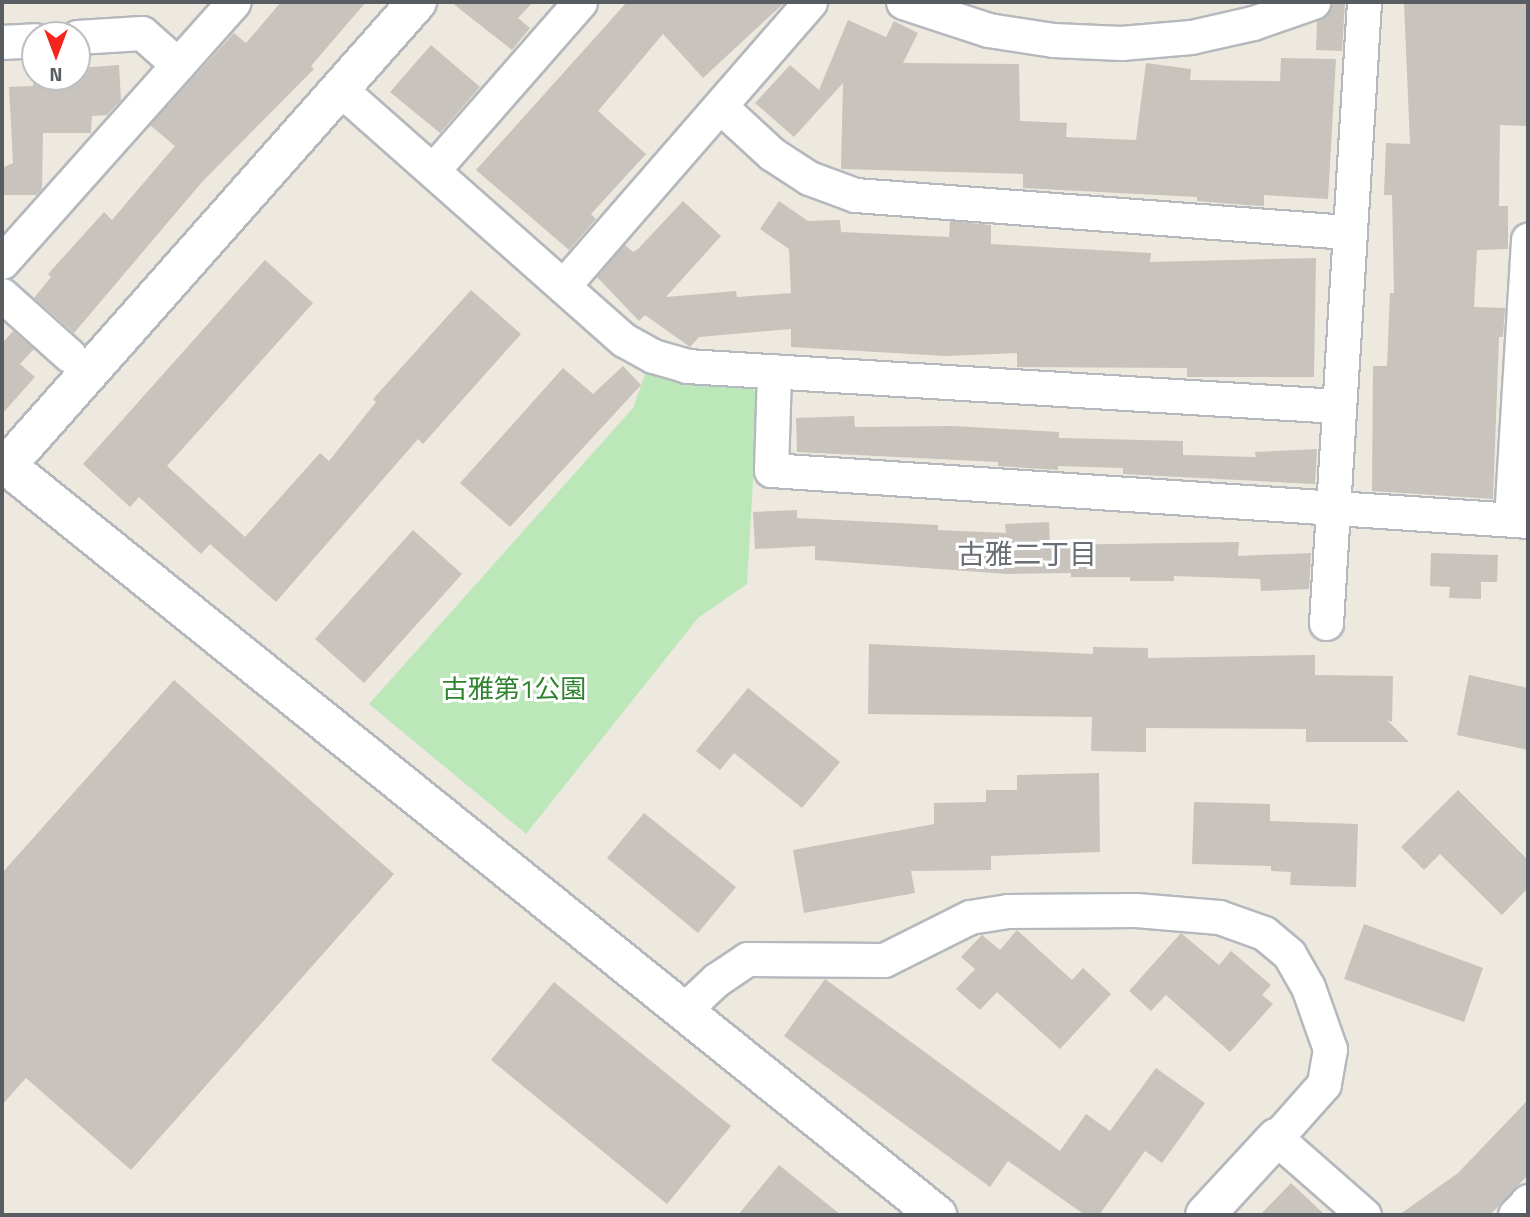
<!DOCTYPE html>
<html>
<head>
<meta charset="utf-8">
<style>
  body { margin:0 }
  #map { position:relative; width:1530px; height:1217px; overflow:hidden; background:#ede9df; font-family:"Titillium Web","Noto Sans JP",sans-serif }
  div>[style] { position:absolute }
  .green>* { inset:0; background:#bbe7b9 }
  .building>* { inset:0; background:#c8c3bc }
  .roads { filter:drop-shadow(2px 0 #b5b8bd) drop-shadow(-2px 0 #b5b8bd) drop-shadow(0 2px #b5b8bd) drop-shadow(0 -2px #b5b8bd) }
  .street>* { height:33px; margin:-16.5px; padding:0 16.5px; transform-origin:16.5px; border-radius:16.5px; background:#fff }
  .secondary>* { height:38px; margin:-19px; padding:0 19px; transform-origin:19px; border-radius:19px; background:#fff }
  span { translate:-50% -50%; white-space:nowrap; text-align:center; line-height:1.15; -webkit-text-stroke:6px #fff; paint-order:stroke }
  .park-label { font-size:26px; color:#2e832e }
  .neighbourhood-label { font-size:28px; color:#696f74 }
  .frame { position:absolute; inset:0; border:4px solid #585d62; pointer-events:none }
  .north { position:absolute; left:21px; top:21px; width:70px; height:70px; box-sizing:border-box; background:#fff; border:2px solid #bcbec0; border-radius:50%; rotate:180deg; font-size:19px; font-weight:700; line-height:28px; text-align:center; color:#585d62 }
  .north::after { content:''; display:block; margin:auto; width:24px; height:32px; background:#f4241e; clip-path:polygon(50% 0,100% 100%,50% 72%,0 100%) }
</style>
</head>
<body>
<div id="map">
  <div class="green">
    <div style="clip-path:polygon(647px 369px,749px 384px,758px 396px,747px 584px,698px 618px,526px 834px,369px 704px,633px 408px)"></div>
  </div>
  <div class="building">
    <div style="clip-path:polygon(281px 2px,366px 2px,311px 66px,314px 69px,202px 182px,74px 333px,34px 298px,51px 277px,48px 274px,104px 212px,112px 220px,175px 146px,150px 125px,234px 33px,246px 43px)"></div>
    <div style="clip-path:polygon(451px 2px,533px 2px,518px 18px,530px 28px,512px 50px)"></div>
    <div style="clip-path:polygon(627px 2px,785px 2px,703px 78px,663px 34px,598px 111px,646px 154px,591px 214px,596px 219px,569px 250px,476px 170px)"></div>
    <div style="clip-path:polygon(1332px 2px,1345px 2px,1342px 51px,1316px 50px,1317px 21px,1328px 14px)"></div>
    <div style="clip-path:polygon(1404px 2px,1528px 2px,1527px 126px,1500px 125px,1499px 206px,1508px 206px,1508px 249px,1477px 250px,1474px 307px,1505px 308px,1503px 337px,1499px 337px,1493px 499px,1372px 491px,1373px 366px,1387px 366px,1390px 293px,1394px 293px,1392px 195px,1384px 195px,1386px 143px,1410px 144px)"></div>
    <div style="clip-path:polygon(848px 20px,886px 37px,894px 21px,918px 33px,903px 63px,1019px 64px,1020px 121px,1067px 123px,1066px 137px,1136px 140px,1146px 63px,1191px 69px,1190px 80px,1280px 81px,1281px 58px,1336px 59px,1328px 199px,1264px 195px,1264px 206px,1246px 205px,1197px 201px,1197px 197px,1023px 188px,1023px 174px,841px 169px,843px 83px,794px 137px,755px 103px,790px 65px,819px 90px)"></div>
    <div style="clip-path:polygon(431px 45px,480px 87px,440px 133px,390px 92px)"></div>
    <div style="clip-path:polygon(119px 65px,121px 100px,107px 115px,92px 116px,91px 133px,43px 133px,42px 189px,36px 195px,2px 195px,2px 168px,13px 163px,9px 87px,33px 86px,33px 71px,35px 77px,77px 77px,77px 68px)"></div>
    <div style="clip-path:polygon(683px 201px,721px 236px,666px 297px,736px 291px,737px 297px,791px 293px,789px 249px,760px 229px,779px 201px,808px 221px,840px 220px,841px 232px,949px 237px,950px 221px,991px 225px,991px 244px,1151px 253px,1150px 262px,1316px 258px,1314px 377px,1187px 377px,1187px 368px,1017px 367px,1017px 353px,946px 356px,791px 347px,791px 329px,699px 337px,690px 347px,645px 315px,639px 321px,597px 277px,625px 245px,633px 252px,638px 249px)"></div>
    <div style="clip-path:polygon(265px 260px,313px 303px,167px 466px,245px 537px,320px 453px,329px 461px,376px 402px,373px 399px,471px 290px,521px 334px,423px 444px,418px 439px,276px 602px,210px 544px,201px 554px,139px 497px,130px 507px,83px 464px)"></div>
    <div style="clip-path:polygon(13px 331px,34px 349px,20px 364px,35px 377px,2px 414px,2px 344px)"></div>
    <div style="clip-path:polygon(623px 366px,641px 385px,510px 527px,460px 483px,563px 368px,593px 394px)"></div>
    <div style="clip-path:polygon(854px 416px,855px 427px,953px 426px,1059px 432px,1059px 438px,1183px 441px,1183px 455px,1256px 457px,1255px 452px,1317px 449px,1315px 484px,1123px 474px,1123px 468px,1058px 466px,1058px 470px,998px 466px,998px 462px,797px 452px,796px 418px)"></div>
    <div style="clip-path:polygon(797px 510px,797px 518px,938px 525px,938px 530px,1006px 533px,1005px 524px,1049px 522px,1050px 545px,1239px 542px,1238px 556px,1311px 553px,1309px 589px,1261px 591px,1260px 579px,1174px 576px,1174px 581px,1130px 581px,1130px 577px,1071px 577px,1071px 573px,1007px 574px,815px 560px,815px 546px,755px 549px,753px 512px)"></div>
    <div style="clip-path:polygon(413px 530px,462px 574px,364px 683px,315px 639px)"></div>
    <div style="clip-path:polygon(1431px 553px,1498px 555px,1497px 582px,1481px 582px,1481px 599px,1449px 598px,1450px 587px,1430px 586px)"></div>
    <div style="clip-path:polygon(869px 644px,1093px 654px,1093px 647px,1148px 648px,1148px 658px,1315px 655px,1315px 675px,1393px 676px,1392px 722px,1387px 720px,1409px 742px,1306px 742px,1306px 729px,1146px 728px,1146px 752px,1091px 751px,1092px 717px,868px 714px)"></div>
    <div style="clip-path:polygon(1469px 675px,1528px 688px,1528px 750px,1457px 735px)"></div>
    <div style="clip-path:polygon(174px 680px,394px 874px,131px 1170px,26px 1078px,2px 1105px,2px 873px)"></div>
    <div style="clip-path:polygon(748px 688px,840px 762px,802px 808px,734px 753px,720px 770px,696px 751px)"></div>
    <div style="clip-path:polygon(1099px 773px,1100px 852px,991px 856px,991px 870px,911px 871px,915px 893px,804px 913px,793px 850px,934px 824px,934px 803px,986px 802px,986px 790px,1017px 790px,1017px 775px)"></div>
    <div style="clip-path:polygon(1458px 790px,1528px 860px,1528px 888px,1502px 915px,1440px 854px,1424px 870px,1401px 847px)"></div>
    <div style="clip-path:polygon(1194px 802px,1270px 804px,1270px 821px,1358px 824px,1356px 887px,1290px 885px,1291px 872px,1271px 871px,1271px 866px,1192px 864px)"></div>
    <div style="clip-path:polygon(644px 813px,736px 887px,698px 933px,607px 858px)"></div>
    <div style="clip-path:polygon(1364px 924px,1483px 968px,1464px 1022px,1344px 979px)"></div>
    <div style="clip-path:polygon(1017px 930px,1072px 980px,1083px 968px,1111px 994px,1060px 1049px,997px 992px,980px 1010px,956px 989px,975px 969px,961px 957px,982px 935px,1000px 950px)"></div>
    <div style="clip-path:polygon(1181px 933px,1219px 965px,1231px 951px,1271px 985px,1262px 995px,1273px 1004px,1230px 1052px,1166px 995px,1151px 1011px,1129px 991px)"></div>
    <div style="clip-path:polygon(825px 979px,1060px 1151px,1086px 1114px,1110px 1131px,1156px 1068px,1205px 1103px,1162px 1163px,1145px 1151px,1099px 1215px,1085px 1215px,1008px 1161px,990px 1187px,784px 1036px)"></div>
    <div style="clip-path:polygon(554px 982px,731px 1126px,667px 1204px,491px 1060px)"></div>
    <div style="clip-path:polygon(1528px 1100px,1528px 1175px,1490px 1215px,1399px 1215px,1458px 1173px)"></div>
    <div style="clip-path:polygon(779px 1165px,841px 1215px,738px 1215px)"></div>
    <div style="clip-path:polygon(1291px 1183px,1325px 1215px,1260px 1215px)"></div>
  </div>
  <div class="roads">
    <div class="street">
      <div style="left:903px;top:2px;width:89px;rotate:18.2deg"></div>
      <div style="left:988px;top:30px;width:66px;rotate:8.7deg"></div>
      <div style="left:1053px;top:40px;width:68px;rotate:2.5deg"></div>
      <div style="left:1121px;top:43px;width:70px;rotate:-4.9deg"></div>
      <div style="left:1191px;top:37px;width:64px;rotate:-12.7deg"></div>
      <div style="left:1253px;top:23px;width:64px;rotate:-19.3deg"></div>
      <div style="left:77px;top:37px;width:65px;rotate:-3.5deg"></div>
      <div style="left:142px;top:33px;width:48px;rotate:41.6deg"></div>
      <div style="left:2px;top:42px;width:33px;rotate:-3deg"></div>
      <div style="left:340px;top:89px;width:379px;rotate:41.5deg"></div>
      <div style="left:624px;top:340px;width:33px;rotate:29deg"></div>
      <div style="left:653px;top:356px;width:35px;rotate:16deg"></div>
      <div style="left:687px;top:366px;width:651px;rotate:3.52deg"></div>
      <div style="left:722px;top:108px;width:68px;rotate:42.6deg"></div>
      <div style="left:772px;top:154px;width:44px;rotate:33deg"></div>
      <div style="left:809px;top:178px;width:49px;rotate:20.3deg"></div>
      <div style="left:855px;top:195px;width:494px;rotate:4.3deg"></div>
      <div style="left:433px;top:170px;width:223px;rotate:-48.8deg"></div>
      <div style="left:2px;top:262px;width:348px;rotate:-48.3deg"></div>
      <div style="left:564px;top:285px;width:375px;rotate:-49deg"></div>
      <div style="left:2px;top:295px;width:90px;rotate:41.8deg"></div>
      <div style="left:774px;top:371px;width:99px;rotate:91.7deg"></div>
      <div style="left:771px;top:470px;width:759px;rotate:3.85deg"></div>
      <div style="left:1511px;top:519px;width:280px;rotate:-86.5deg"></div>
      <div style="left:1326px;top:623px;width:622px;rotate:-86.5deg"></div>
      <div style="left:682px;top:1012px;width:47px;rotate:-43.3deg"></div>
      <div style="left:716px;top:980px;width:37px;rotate:-34deg"></div>
      <div style="left:747px;top:959px;width:137px;rotate:0.4deg"></div>
      <div style="left:884px;top:960px;width:96px;rotate:-26.6deg"></div>
      <div style="left:970px;top:917px;width:38px;rotate:-9deg"></div>
      <div style="left:1008px;top:911px;width:128px;rotate:-0.4deg"></div>
      <div style="left:1136px;top:910px;width:83px;rotate:4.8deg"></div>
      <div style="left:1219px;top:917px;width:48px;rotate:19.6deg"></div>
      <div style="left:1264px;top:933px;width:33px;rotate:40deg"></div>
      <div style="left:1289px;top:954px;width:38px;rotate:60deg"></div>
      <div style="left:1308px;top:987px;width:66px;rotate:70.5deg"></div>
      <div style="left:1330px;top:1049px;width:36px;rotate:100deg"></div>
      <div style="left:1324px;top:1084px;width:72px;rotate:131.6deg"></div>
      <div style="left:1276px;top:1138px;width:117px;rotate:41.2deg"></div>
      <div style="left:1515px;top:1215px;width:19px;rotate:-47deg"></div>
    </div>
    <div class="secondary">
      <div style="left:2px;top:462px;width:1201px;rotate:38.85deg"></div>
      <div style="left:6px;top:466px;width:620px;rotate:-48.47deg"></div>
      <div style="left:1205px;top:1215px;width:105px;rotate:-47.3deg"></div>
    </div>
  </div>
  <div class="park-label">
    <span style="left:514px;top:689px">古雅第1公園</span>
  </div>
  <div class="neighbourhood-label">
    <span style="left:1027px;top:554px">古雅二丁目</span>
  </div>
  <div class="frame"></div>
  <div class="north">N</div>
</div>
</body>
</html>
